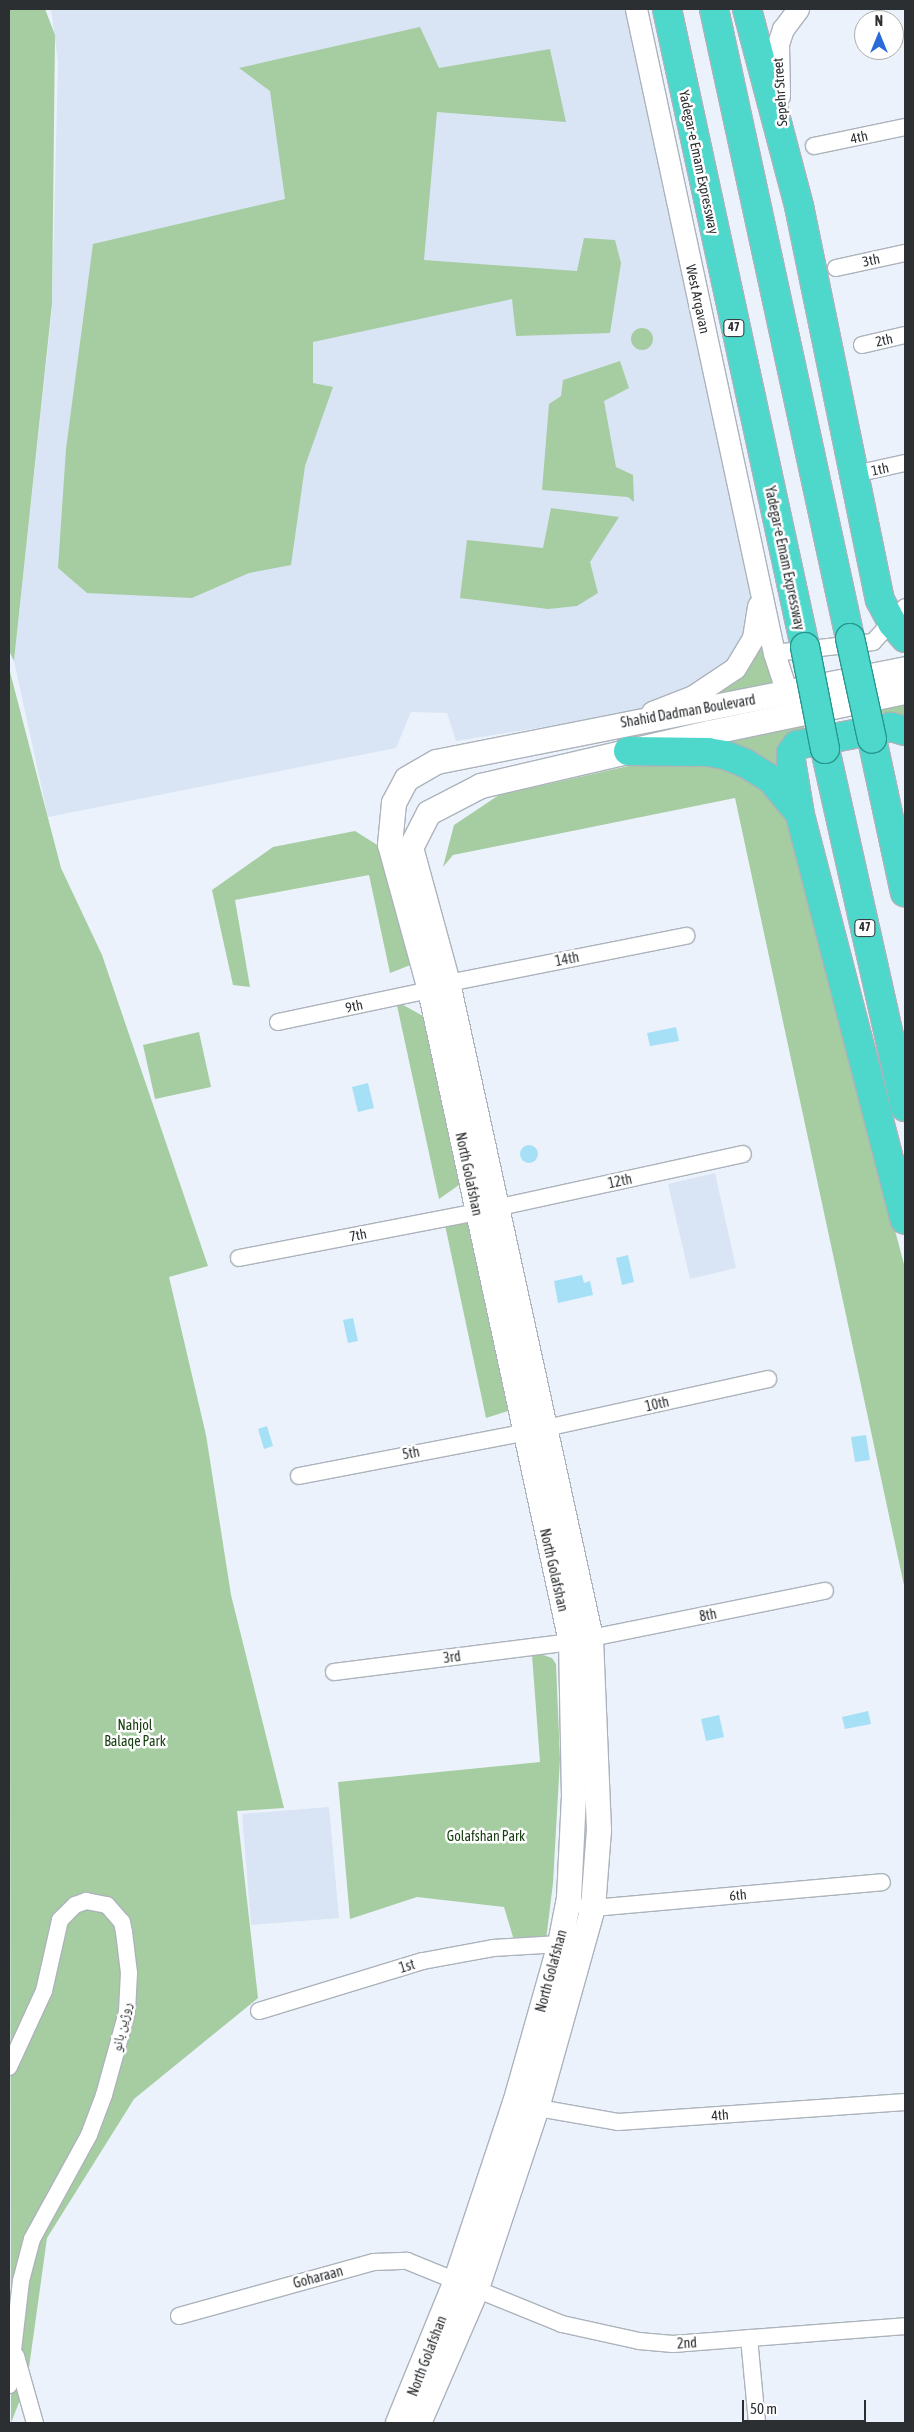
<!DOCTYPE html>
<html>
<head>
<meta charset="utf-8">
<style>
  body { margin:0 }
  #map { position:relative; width:914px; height:2432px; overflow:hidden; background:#ebf2fb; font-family:"Asap Condensed","Noto Naskh Arabic",sans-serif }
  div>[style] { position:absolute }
  .built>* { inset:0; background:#d9e5f4 }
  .green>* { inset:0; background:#a6cda1 }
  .round { border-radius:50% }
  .water>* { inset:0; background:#a6e0f6 }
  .roads { filter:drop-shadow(1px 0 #acb3bb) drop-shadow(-1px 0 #acb3bb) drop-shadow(0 1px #acb3bb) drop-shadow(0 -1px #acb3bb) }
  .minor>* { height:16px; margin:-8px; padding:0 8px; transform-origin:8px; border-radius:8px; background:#fff }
  .tertiary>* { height:21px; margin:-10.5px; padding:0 10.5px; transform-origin:10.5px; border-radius:10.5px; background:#fff }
  .secondary>* { height:24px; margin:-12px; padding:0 12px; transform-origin:12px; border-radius:12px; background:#fff }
  .trunk>* { height:28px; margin:-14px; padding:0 14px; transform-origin:14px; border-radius:14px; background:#4ed8cc }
  .bridges { filter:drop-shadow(1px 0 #26978e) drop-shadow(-1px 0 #26978e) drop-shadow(0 1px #26978e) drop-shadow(0 -1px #26978e) }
  .trunk-bridge>* { height:28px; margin:-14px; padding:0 14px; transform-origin:14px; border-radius:14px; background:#4ed8cc }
  span { translate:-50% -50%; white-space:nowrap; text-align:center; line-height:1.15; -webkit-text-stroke:5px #fff; paint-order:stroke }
  .shield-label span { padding:1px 4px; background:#fff; border:1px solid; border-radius:4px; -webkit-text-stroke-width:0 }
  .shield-label { font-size:12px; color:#2c2f32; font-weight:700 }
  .street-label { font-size:14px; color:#2c2f32 }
  .park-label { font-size:14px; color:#163d10 }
  .frame { position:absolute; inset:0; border:10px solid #2c2f32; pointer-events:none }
  .north { position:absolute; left:854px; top:10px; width:50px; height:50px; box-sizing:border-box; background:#fff; border:1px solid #abacad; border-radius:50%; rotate:0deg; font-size:14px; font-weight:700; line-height:20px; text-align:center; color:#2c2f32 }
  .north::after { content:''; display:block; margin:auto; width:18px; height:22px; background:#286bd8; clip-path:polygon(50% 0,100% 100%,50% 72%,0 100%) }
  .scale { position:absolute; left:742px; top:2400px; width:124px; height:22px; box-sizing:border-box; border:2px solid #2c2f32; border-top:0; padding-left:6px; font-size:15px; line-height:18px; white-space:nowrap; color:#2c2f32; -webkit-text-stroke:4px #fff; paint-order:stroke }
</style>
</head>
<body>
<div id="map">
  <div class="built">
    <div style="clip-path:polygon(51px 9px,625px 9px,753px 593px,742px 651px,678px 697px,625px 714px,456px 741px,447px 713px,411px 712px,396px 748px,48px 817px,14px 661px,52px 310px,58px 62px)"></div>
    <div style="clip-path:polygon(715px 1173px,736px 1268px,690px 1279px,668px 1184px)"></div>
    <div style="clip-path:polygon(329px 1807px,339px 1918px,251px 1925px,242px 1814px)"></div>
  </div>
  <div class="green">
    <div style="clip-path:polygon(9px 9px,45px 9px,55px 35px,52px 304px,14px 661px,9px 651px)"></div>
    <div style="clip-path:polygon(420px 27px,439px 68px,550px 49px,566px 122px,437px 112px,424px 260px,577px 271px,584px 238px,615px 240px,621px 263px,610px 333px,516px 336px,512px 299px,313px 342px,313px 383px,333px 387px,305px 466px,291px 565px,249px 573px,192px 598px,87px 593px,58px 568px,66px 449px,93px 244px,285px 199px,270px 91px,239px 68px)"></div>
    <div class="round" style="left:631px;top:328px;width:22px;height:22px"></div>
    <div style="clip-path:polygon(620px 361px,629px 388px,604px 401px,616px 467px,633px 475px,634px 502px,628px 497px,542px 490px,549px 404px,561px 396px,563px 380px)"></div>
    <div style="clip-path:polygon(551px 508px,619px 517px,590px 562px,598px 593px,577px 606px,548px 609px,460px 598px,467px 540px,543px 548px)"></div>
    <div style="clip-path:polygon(760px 622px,776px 686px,686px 705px,709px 694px)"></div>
    <div style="clip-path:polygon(9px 668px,61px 868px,102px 955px,208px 1266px,169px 1277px,206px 1435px,231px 1595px,284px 1808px,237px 1811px,258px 1998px,134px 2099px,47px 2238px,27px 2382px,11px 2423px)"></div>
    <div style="clip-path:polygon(905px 700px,905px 720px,880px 712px,878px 706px)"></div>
    <div style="clip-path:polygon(803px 722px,806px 735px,782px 741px,777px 749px,785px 777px,694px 745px)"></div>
    <div style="clip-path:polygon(646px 762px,726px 765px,760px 783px,785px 816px,905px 1268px,905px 1590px,735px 798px,453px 855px,443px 867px,454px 825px,499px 795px)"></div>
    <div style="clip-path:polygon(355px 831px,382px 848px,413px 964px,390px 973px,369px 875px,235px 900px,250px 987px,233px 985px,212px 890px,273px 847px)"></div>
    <div style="clip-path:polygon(396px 1001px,423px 1016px,459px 1185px,439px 1199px)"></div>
    <div style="clip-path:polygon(199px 1032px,211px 1087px,155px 1099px,143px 1045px)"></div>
    <div style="clip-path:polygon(469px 1223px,508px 1411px,486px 1418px,445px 1225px)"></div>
    <div style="clip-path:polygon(540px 1654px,552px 1658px,556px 1664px,560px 1759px,553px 1883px,546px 1940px,513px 1937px,504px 1907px,417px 1897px,350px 1919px,338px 1782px,540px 1762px,532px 1655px)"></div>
  </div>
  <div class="water">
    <div style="clip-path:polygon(676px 1027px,679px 1041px,650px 1046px,647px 1033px)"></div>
    <div style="clip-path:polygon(368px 1083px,374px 1108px,358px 1112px,352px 1087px)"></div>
    <div class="round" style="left:520px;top:1145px;width:18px;height:18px"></div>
    <div style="clip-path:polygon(628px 1255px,634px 1282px,622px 1285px,616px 1258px)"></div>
    <div style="clip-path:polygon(582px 1275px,584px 1283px,590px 1281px,593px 1295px,558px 1303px,554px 1281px)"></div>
    <div style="clip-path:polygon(353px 1318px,358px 1341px,348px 1343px,343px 1320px)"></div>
    <div style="clip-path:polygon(267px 1426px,273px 1446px,264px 1449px,258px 1429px)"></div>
    <div style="clip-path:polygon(866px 1435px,870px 1460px,855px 1462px,851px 1437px)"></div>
    <div style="clip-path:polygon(868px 1711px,871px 1724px,845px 1729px,842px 1717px)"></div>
    <div style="clip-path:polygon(719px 1715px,724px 1737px,706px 1741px,701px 1719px)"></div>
  </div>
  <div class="roads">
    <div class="minor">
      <div style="left:814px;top:146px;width:93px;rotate:-11.8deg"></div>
      <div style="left:836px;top:268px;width:71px;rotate:-12.3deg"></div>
      <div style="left:862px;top:345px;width:44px;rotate:-13.1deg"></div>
      <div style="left:855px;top:474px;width:51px;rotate:-12.4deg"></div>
      <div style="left:774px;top:653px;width:100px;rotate:-6.3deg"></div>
      <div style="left:873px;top:642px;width:47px;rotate:-47.6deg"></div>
      <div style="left:278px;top:1022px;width:155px;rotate:-11.9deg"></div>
      <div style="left:430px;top:990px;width:19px;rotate:-21deg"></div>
      <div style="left:448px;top:983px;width:243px;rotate:-11.2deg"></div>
      <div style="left:239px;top:1258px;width:242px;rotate:-10.9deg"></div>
      <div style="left:477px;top:1212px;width:272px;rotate:-12.3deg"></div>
      <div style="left:299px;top:1476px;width:228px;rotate:-10.9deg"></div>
      <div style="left:523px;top:1433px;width:251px;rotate:-12.4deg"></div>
      <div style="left:334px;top:1672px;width:239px;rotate:-7.2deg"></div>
      <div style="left:571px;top:1642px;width:259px;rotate:-11.4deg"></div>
      <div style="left:584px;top:1907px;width:9px;rotate:6deg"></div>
      <div style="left:593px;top:1908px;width:290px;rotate:-5.1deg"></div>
      <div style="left:259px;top:2011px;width:171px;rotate:-17deg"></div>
      <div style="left:423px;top:1961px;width:71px;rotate:-10.5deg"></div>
      <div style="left:493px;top:1948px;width:67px;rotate:-3.4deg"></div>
      <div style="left:9px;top:2067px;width:84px;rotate:-65.3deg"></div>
      <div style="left:44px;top:1991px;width:73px;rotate:-77.3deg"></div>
      <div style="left:60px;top:1920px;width:21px;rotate:-45deg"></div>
      <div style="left:75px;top:1905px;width:12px;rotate:-20deg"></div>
      <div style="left:86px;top:1901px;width:21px;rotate:11deg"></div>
      <div style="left:107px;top:1905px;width:23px;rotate:49deg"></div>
      <div style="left:122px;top:1922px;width:10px;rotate:79deg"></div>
      <div style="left:124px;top:1932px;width:41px;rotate:83deg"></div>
      <div style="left:129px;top:1973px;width:39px;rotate:93deg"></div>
      <div style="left:127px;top:2012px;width:86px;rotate:105.5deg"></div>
      <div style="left:104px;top:2095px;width:43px;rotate:110.6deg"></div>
      <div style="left:89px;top:2135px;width:119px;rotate:118.7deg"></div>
      <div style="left:32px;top:2239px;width:43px;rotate:104.7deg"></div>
      <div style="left:21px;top:2281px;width:105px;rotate:96.6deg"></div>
      <div style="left:527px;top:2106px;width:92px;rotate:10deg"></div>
      <div style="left:618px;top:2122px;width:288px;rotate:-4deg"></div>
      <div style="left:179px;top:2316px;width:202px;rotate:-15.5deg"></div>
      <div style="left:374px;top:2262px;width:33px;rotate:-2deg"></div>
      <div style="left:407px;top:2261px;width:167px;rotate:22.1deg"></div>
      <div style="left:562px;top:2324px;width:79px;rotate:12.4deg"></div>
      <div style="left:639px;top:2341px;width:34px;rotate:5deg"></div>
      <div style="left:673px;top:2344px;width:233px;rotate:-4.4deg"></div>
      <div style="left:749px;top:2338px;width:85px;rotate:84.6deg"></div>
      <div style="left:16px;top:2356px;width:70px;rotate:74.2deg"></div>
    </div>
    <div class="tertiary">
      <div style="left:636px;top:9px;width:659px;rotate:77.91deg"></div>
      <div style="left:774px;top:653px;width:42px;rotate:72deg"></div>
      <div style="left:779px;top:96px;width:52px;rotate:-91.1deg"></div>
      <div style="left:778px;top:44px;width:16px;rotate:-72deg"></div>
      <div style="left:783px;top:29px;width:25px;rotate:-53deg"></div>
      <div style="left:652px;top:712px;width:44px;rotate:-21.3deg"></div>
      <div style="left:693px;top:696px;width:50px;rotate:-33.7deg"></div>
      <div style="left:735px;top:668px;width:35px;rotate:-59deg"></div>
      <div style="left:753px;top:638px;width:33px;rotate:-81deg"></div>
    </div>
    <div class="secondary">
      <div style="left:398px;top:2423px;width:151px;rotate:-67.8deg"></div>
      <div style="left:455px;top:2283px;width:190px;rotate:-71.6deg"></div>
      <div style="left:515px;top:2103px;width:165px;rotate:-74.2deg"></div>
      <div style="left:560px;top:1944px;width:47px;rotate:-78.9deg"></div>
      <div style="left:569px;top:1898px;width:102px;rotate:-87.2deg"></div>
      <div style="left:574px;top:1796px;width:154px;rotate:-91.1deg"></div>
      <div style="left:571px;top:1642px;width:667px;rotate:-102.2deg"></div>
      <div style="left:430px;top:990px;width:150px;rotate:-105.4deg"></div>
      <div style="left:390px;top:845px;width:42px;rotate:-84.6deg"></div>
      <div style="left:394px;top:803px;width:27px;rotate:-62deg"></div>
      <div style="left:407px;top:779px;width:34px;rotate:-30deg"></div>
      <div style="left:437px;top:762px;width:477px;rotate:-11.2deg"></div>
      <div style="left:419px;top:2423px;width:144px;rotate:-66.6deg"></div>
      <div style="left:476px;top:2291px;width:193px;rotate:-71.6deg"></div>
      <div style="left:537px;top:2108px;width:208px;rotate:-74.4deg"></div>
      <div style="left:593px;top:1908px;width:78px;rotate:-85.6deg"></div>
      <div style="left:599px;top:1830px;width:192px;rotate:-92.4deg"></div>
      <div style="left:591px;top:1638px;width:670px;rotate:-102.32deg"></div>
      <div style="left:448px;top:983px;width:140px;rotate:-105.3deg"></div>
      <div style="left:411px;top:848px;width:39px;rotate:-63deg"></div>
      <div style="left:429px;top:813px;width:59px;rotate:-27.4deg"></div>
      <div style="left:481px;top:786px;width:234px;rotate:-13.1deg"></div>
      <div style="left:709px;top:733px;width:200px;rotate:-11.8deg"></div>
    </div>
    <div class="trunk">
      <div style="left:667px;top:9px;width:653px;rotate:77.79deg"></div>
      <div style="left:714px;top:9px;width:644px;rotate:77.8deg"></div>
      <div style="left:747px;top:9px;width:204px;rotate:75.2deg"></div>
      <div style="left:799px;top:206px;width:402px;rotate:78.4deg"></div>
      <div style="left:880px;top:600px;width:26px;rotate:62deg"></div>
      <div style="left:892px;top:623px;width:20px;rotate:49deg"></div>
      <div style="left:905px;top:731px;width:15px;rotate:-164deg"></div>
      <div style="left:891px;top:727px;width:96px;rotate:169.2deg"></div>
      <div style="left:797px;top:745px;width:10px;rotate:127deg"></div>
      <div style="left:791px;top:753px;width:8px;rotate:90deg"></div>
      <div style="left:791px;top:761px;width:55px;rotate:80.5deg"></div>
      <div style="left:800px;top:815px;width:418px;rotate:75.5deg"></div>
      <div style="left:872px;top:739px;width:157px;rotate:77.9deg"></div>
      <div style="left:825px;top:749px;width:367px;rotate:77.4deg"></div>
      <div style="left:628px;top:751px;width:80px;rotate:0.7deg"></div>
      <div style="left:708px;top:752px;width:17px;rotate:10deg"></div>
      <div style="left:725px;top:755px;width:22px;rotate:22deg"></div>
      <div style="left:745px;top:763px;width:31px;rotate:32deg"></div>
      <div style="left:771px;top:779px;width:44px;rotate:50.5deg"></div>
    </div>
  </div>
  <div class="bridges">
    <div class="trunk-bridge">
      <div style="left:850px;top:638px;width:103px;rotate:77.7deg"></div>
      <div style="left:805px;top:647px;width:104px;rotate:78.9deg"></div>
    </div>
  </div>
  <div class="shield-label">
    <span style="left:734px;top:328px">47</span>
    <span style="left:865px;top:928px">47</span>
  </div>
  <div class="street-label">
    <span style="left:780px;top:92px;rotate:-94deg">Sepehr Street</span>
    <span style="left:859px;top:137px;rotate:-12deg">4th</span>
    <span style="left:699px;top:162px;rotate:78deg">Yadegar-e Emam Expressway</span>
    <span style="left:871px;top:260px;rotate:-12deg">3th</span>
    <span style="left:698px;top:299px;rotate:78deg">West Arqavan</span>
    <span style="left:884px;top:340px;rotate:-13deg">2th</span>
    <span style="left:880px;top:469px;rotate:-12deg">1th</span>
    <span style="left:785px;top:558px;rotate:78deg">Yadegar-e Emam Expressway</span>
    <span style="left:688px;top:711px;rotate:-10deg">Shahid Dadman Boulevard</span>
    <span style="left:567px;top:959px;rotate:-11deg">14th</span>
    <span style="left:354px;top:1006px;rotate:-12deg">9th</span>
    <span style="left:469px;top:1174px;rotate:78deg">North Golafshan</span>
    <span style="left:620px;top:1181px;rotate:-12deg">12th</span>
    <span style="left:358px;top:1235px;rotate:-11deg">7th</span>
    <span style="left:657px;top:1404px;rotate:-13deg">10th</span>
    <span style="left:411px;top:1453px;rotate:-11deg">5th</span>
    <span style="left:554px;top:1570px;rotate:77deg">North Golafshan</span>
    <span style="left:708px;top:1615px;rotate:-11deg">8th</span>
    <span style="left:452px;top:1657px;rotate:-7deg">3rd</span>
    <span style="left:738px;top:1895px;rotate:-5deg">6th</span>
    <span style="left:407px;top:1966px;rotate:-17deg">1st</span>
    <span style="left:551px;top:1971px;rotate:-75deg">North Golafshan</span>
    <span style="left:121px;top:2027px;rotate:-78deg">روژین بانو</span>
    <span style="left:720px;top:2115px;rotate:-4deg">4th</span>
    <span style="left:318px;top:2277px;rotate:-15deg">Goharaan</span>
    <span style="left:687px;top:2343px;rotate:-4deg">2nd</span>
    <span style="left:427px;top:2356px;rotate:-69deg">North Golafshan</span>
  </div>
  <div class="park-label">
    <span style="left:135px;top:1733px">Nahjol<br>Balaqe Park</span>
    <span style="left:486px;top:1836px">Golafshan Park</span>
  </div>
  <div class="frame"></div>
  <div class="north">N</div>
  <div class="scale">50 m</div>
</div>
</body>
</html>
